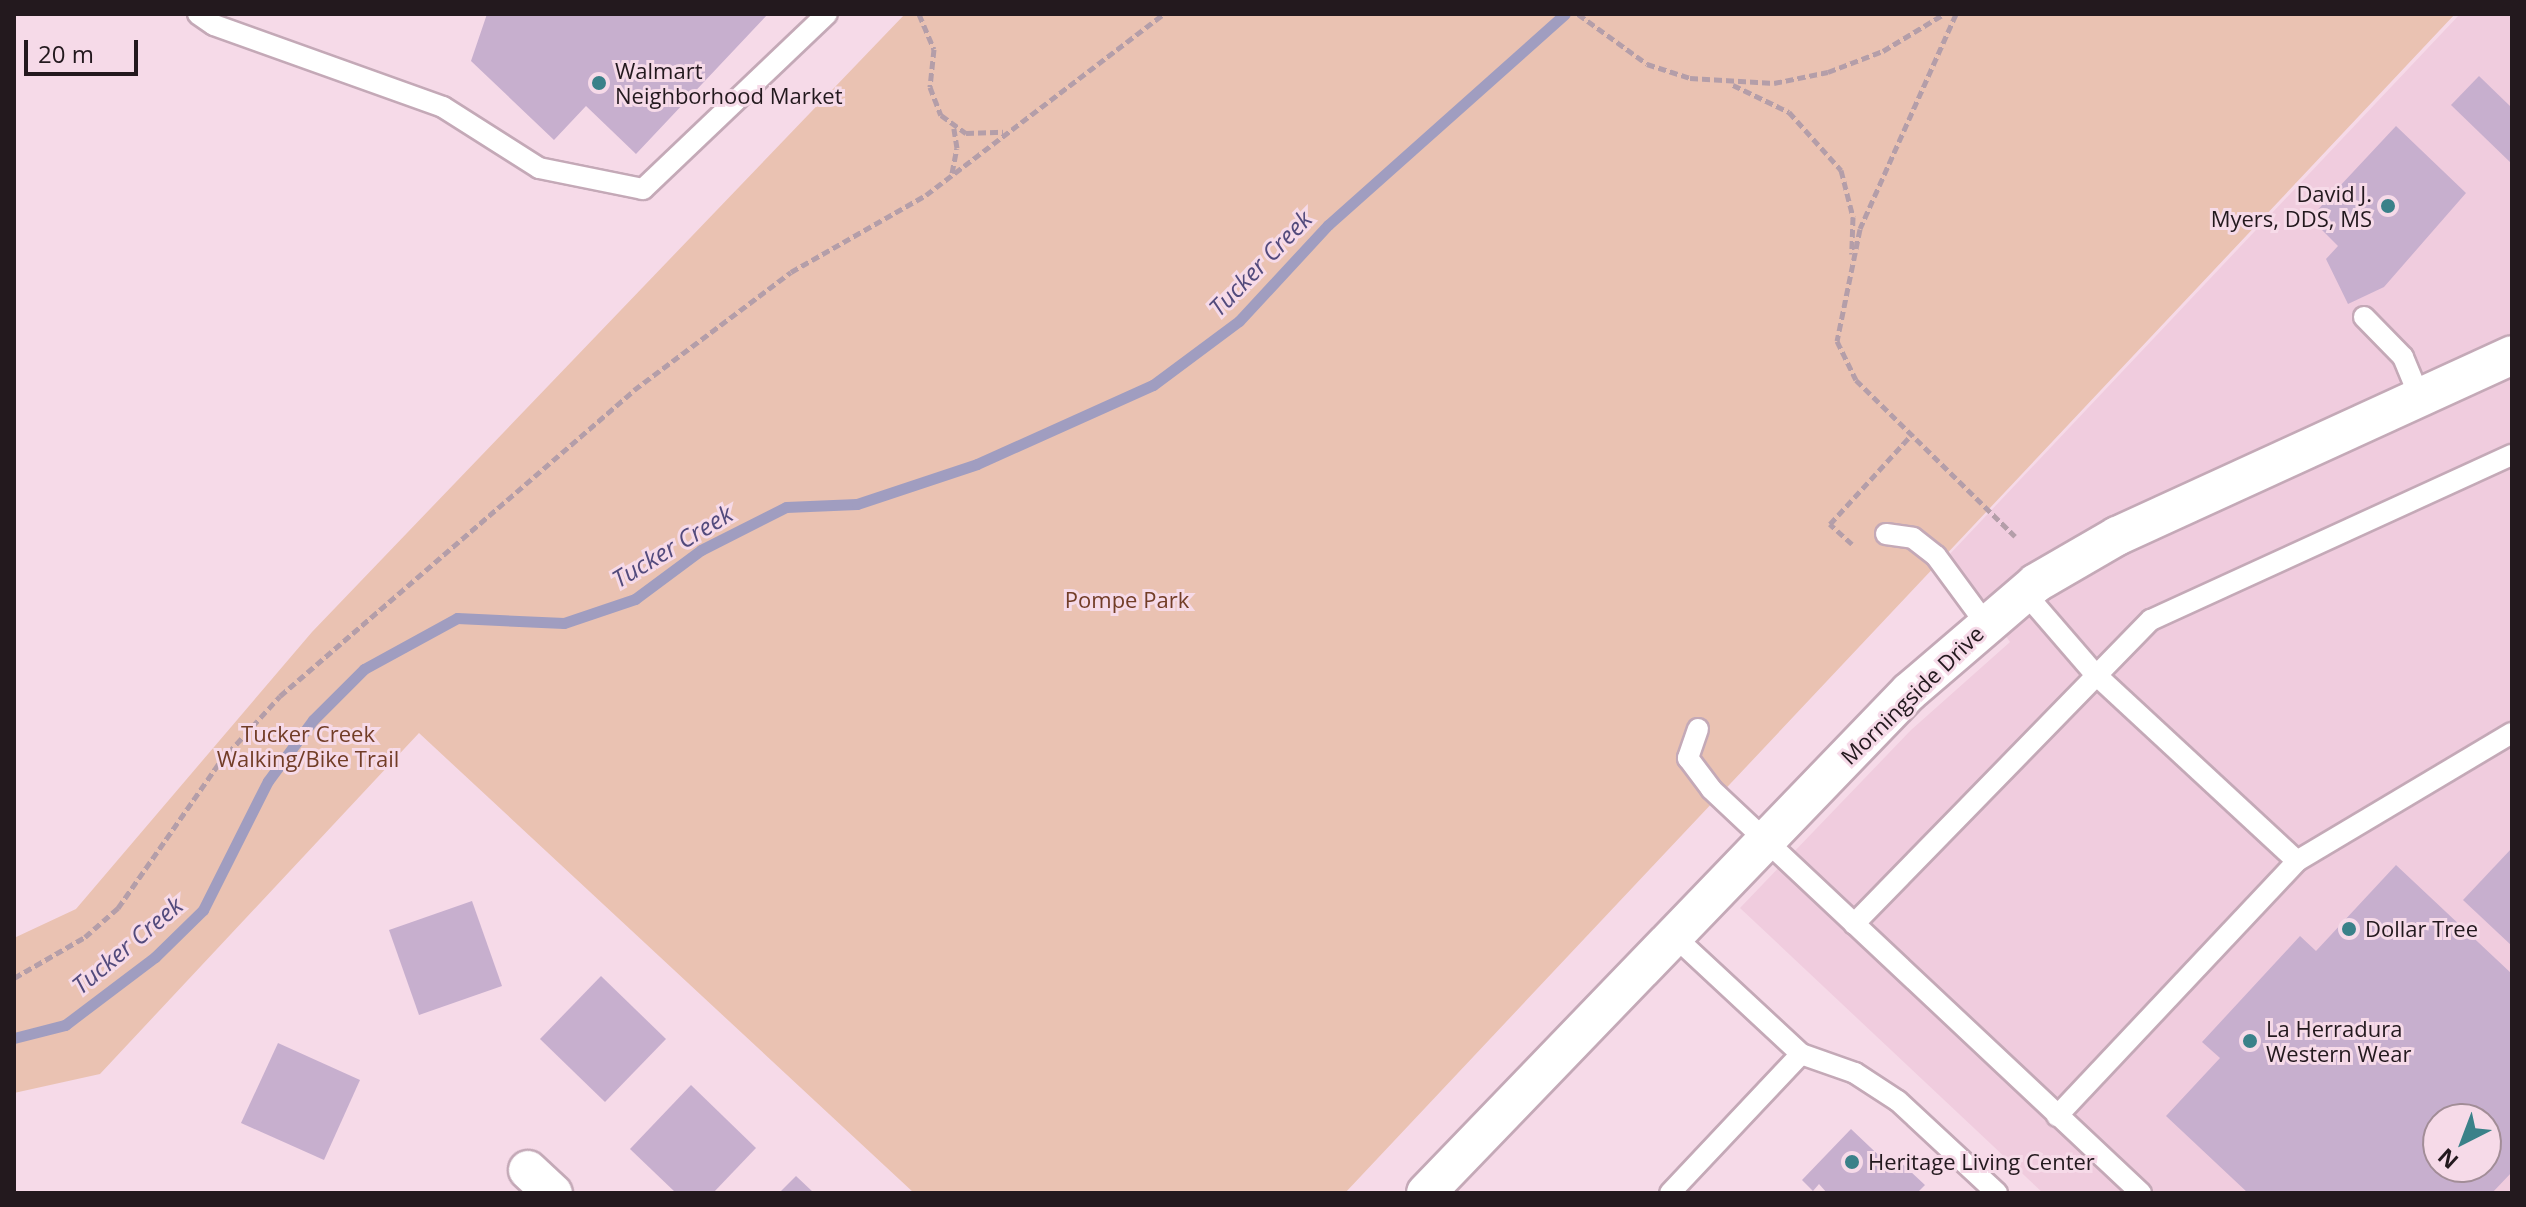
<!DOCTYPE html>
<html>
<head>
<meta charset="utf-8">
<style>
  body { margin:0 }
  #map { position:relative; width:2526px; height:1207px; overflow:hidden; background:#f6dae8; font-family:"Open Sans",sans-serif }
  div>[style] { position:absolute }
  .built>* { inset:0; background:#f0ccde }
  .green>* { inset:0; background:#eac2b2 }
  .stream>* { height:11px; margin:-5.5px; padding:0 5.5px; transform-origin:5.5px; border-radius:5.5px; background:#a09dc0 }
  .building>* { inset:0; background:#c7afce }
  .path>* { height:5px; margin-top:-2.5px; transform-origin:0; background:repeating-linear-gradient(90deg,#b49ea9 0 8px,transparent 0 12px) }
  .roads { filter:drop-shadow(2px 0 #c4a9b7) drop-shadow(-2px 0 #c4a9b7) drop-shadow(0 2px #c4a9b7) drop-shadow(0 -2px #c4a9b7) }
  .lane>* { height:20px; margin:-10px; padding:0 10px; transform-origin:10px; border-radius:10px; background:#fff }
  .street>* { height:38px; margin:-19px; padding:0 19px; transform-origin:19px; border-radius:19px; background:#fff }
  .dots>* { width:22px; height:22px; translate:-50% -50%; box-sizing:border-box; border:4px solid #f6dae8; border-radius:50% }
  span { translate:-50% -50%; white-space:nowrap; text-align:center; line-height:1.15; -webkit-text-stroke:6px #f6dae8; paint-order:stroke }
  .poi-label { font-size:22px; color:#23191e }
  .left { translate:0 -50%; text-align:left }
  .right { translate:-100% -50%; text-align:right }
  .park-label { font-size:22px; color:#723d27 }
  .street-label { font-size:22px; color:#23191e }
  .water-label { font-size:24px; color:#524a7c; font-style:italic }
  .frame { position:absolute; inset:0; border:16px solid #23191e; pointer-events:none }
  .north { position:absolute; left:2422px; top:1103px; width:80px; height:80px; box-sizing:border-box; background:#f6dae8; border:2px solid #a28d97; border-radius:50%; rotate:222deg; font-size:22px; font-weight:700; line-height:32px; text-align:center; color:#23191e }
  .north::after { content:''; display:block; margin:auto; width:28px; height:36px; background:#3a8189; clip-path:polygon(50% 0,100% 100%,50% 72%,0 100%) }
  .scale { position:absolute; left:24px; top:40px; width:114px; height:36px; box-sizing:border-box; border:4px solid #23191e; border-top:0; padding-left:10px; font-size:24px; line-height:28px; white-space:nowrap; color:#23191e; -webkit-text-stroke:6px #f6dae8; paint-order:stroke }
</style>
</head>
<body>
<div id="map">
  <div class="built">
    <div style="clip-path:polygon(evenodd,2460px 14px,2512px 14px,2512px 1193px,2043px 1193px,1740px 908px,1911px 730px,2010px 642px,1949px 555px,2460px 14px,2438px 1119px,2486px 1119px,2486px 1167px,2438px 1167px,2438px 1119px)"></div>
  </div>
  <div class="green">
    <div style="clip-path:polygon(905px 14px,2455px 14px,1345px 1193px,914px 1193px,419px 733px,100px 1074px,14px 1093px,14px 938px,76px 909px,312px 632px)"></div>
  </div>
  <div class="stream">
    <div style="left:14px;top:1038px;width:53px;rotate:-14.3deg"></div>
    <div style="left:65px;top:1025px;width:113px;rotate:-37.1deg"></div>
    <div style="left:155px;top:957px;width:67px;rotate:-44.4deg"></div>
    <div style="left:203px;top:910px;width:144px;rotate:-63.3deg"></div>
    <div style="left:268px;top:781px;width:76px;rotate:-53.6deg"></div>
    <div style="left:313px;top:720px;width:72px;rotate:-45deg"></div>
    <div style="left:364px;top:669px;width:106px;rotate:-28.7deg"></div>
    <div style="left:457px;top:618px;width:107px;rotate:2.7deg"></div>
    <div style="left:564px;top:623px;width:75px;rotate:-18.7deg"></div>
    <div style="left:635px;top:599px;width:82px;rotate:-36.6deg"></div>
    <div style="left:701px;top:550px;width:95px;rotate:-26.8deg"></div>
    <div style="left:786px;top:507px;width:71px;rotate:-2.4deg"></div>
    <div style="left:857px;top:504px;width:126px;rotate:-18.4deg"></div>
    <div style="left:977px;top:464px;width:193px;rotate:-24.2deg"></div>
    <div style="left:1153px;top:385px;width:107px;rotate:-36.7deg"></div>
    <div style="left:1239px;top:321px;width:131px;rotate:-47.2deg"></div>
    <div style="left:1328px;top:225px;width:317px;rotate:-41.7deg"></div>
  </div>
  <div class="building">
    <div style="clip-path:polygon(487px 14px,768px 14px,636px 154px,586px 106px,554px 140px,471px 61px)"></div>
    <div style="clip-path:polygon(2479px 76px,2512px 108px,2512px 164px,2451px 105px)"></div>
    <div style="clip-path:polygon(2396px 126px,2466px 193px,2384px 287px,2348px 304px,2326px 259px,2338px 246px,2310px 218px)"></div>
    <div style="clip-path:polygon(2512px 848px,2512px 946px,2463px 900px)"></div>
    <div style="clip-path:polygon(evenodd,2396px 865px,2512px 974px,2512px 1172px,2492px 1193px,2248px 1193px,2166px 1116px,2220px 1058px,2202px 1042px,2300px 936px,2316px 951px,2396px 865px,2438px 1119px,2486px 1119px,2486px 1167px,2438px 1167px,2438px 1119px)"></div>
    <div style="clip-path:polygon(472px 901px,502px 986px,419px 1015px,389px 930px)"></div>
    <div style="clip-path:polygon(601px 976px,666px 1039px,605px 1102px,540px 1039px)"></div>
    <div style="clip-path:polygon(278px 1043px,360px 1080px,324px 1160px,241px 1123px)"></div>
    <div style="clip-path:polygon(691px 1085px,756px 1148px,713px 1193px,676px 1193px,630px 1149px)"></div>
    <div style="clip-path:polygon(1851px 1129px,1889px 1165px,1896px 1158px,1925px 1185px,1917px 1193px,1827px 1193px,1819px 1184px,1813px 1191px,1802px 1180px)"></div>
    <div style="clip-path:polygon(796px 1176px,814px 1193px,779px 1193px)"></div>
  </div>
  <div class="path">
    <div style="left:919px;top:14px;width:38px;rotate:67deg"></div>
    <div style="left:934px;top:49px;width:38px;rotate:96deg"></div>
    <div style="left:930px;top:87px;width:30px;rotate:69deg"></div>
    <div style="left:941px;top:115px;width:31px;rotate:36deg"></div>
    <div style="left:966px;top:133px;width:37px;rotate:-2deg"></div>
    <div style="left:1578px;top:14px;width:85px;rotate:35.9deg"></div>
    <div style="left:1647px;top:64px;width:45px;rotate:18deg"></div>
    <div style="left:1690px;top:78px;width:84px;rotate:3.4deg"></div>
    <div style="left:1774px;top:83px;width:55px;rotate:-11.5deg"></div>
    <div style="left:1828px;top:72px;width:59px;rotate:-20.9deg"></div>
    <div style="left:1883px;top:51px;width:71px;rotate:-31.2deg"></div>
    <div style="left:1956px;top:14px;width:235px;rotate:114.1deg"></div>
    <div style="left:1860px;top:229px;width:114px;rotate:101.6deg"></div>
    <div style="left:1837px;top:341px;width:43px;rotate:64deg"></div>
    <div style="left:1856px;top:380px;width:223px;rotate:44.5deg"></div>
    <div style="left:1733px;top:85px;width:62px;rotate:25.7deg"></div>
    <div style="left:1789px;top:112px;width:78px;rotate:48.1deg"></div>
    <div style="left:1841px;top:170px;width:49px;rotate:75.7deg"></div>
    <div style="left:1853px;top:217px;width:37px;rotate:92deg"></div>
    <div style="left:952px;top:173px;width:25px;rotate:-79deg"></div>
    <div style="left:957px;top:148px;width:20px;rotate:-99deg"></div>
    <div style="left:1852px;top:544px;width:30px;rotate:-138deg"></div>
    <div style="left:1830px;top:524px;width:123px;rotate:-47.6deg"></div>
    <div style="left:14px;top:978px;width:82px;rotate:-30deg"></div>
    <div style="left:85px;top:937px;width:44px;rotate:-41.3deg"></div>
    <div style="left:118px;top:908px;width:178px;rotate:-55.1deg"></div>
    <div style="left:220px;top:762px;width:89px;rotate:-47.7deg"></div>
    <div style="left:280px;top:696px;width:468px;rotate:-40.8deg"></div>
    <div style="left:634px;top:390px;width:196px;rotate:-36.9deg"></div>
    <div style="left:791px;top:272px;width:155px;rotate:-29.7deg"></div>
    <div style="left:926px;top:195px;width:299px;rotate:-37.3deg"></div>
  </div>
  <div class="roads">
    <div class="lane">
      <div style="left:198px;top:14px;width:19px;rotate:35deg"></div>
      <div style="left:214px;top:25px;width:243px;rotate:19.7deg"></div>
      <div style="left:443px;top:107px;width:114px;rotate:32.4deg"></div>
      <div style="left:539px;top:168px;width:106px;rotate:11.4deg"></div>
      <div style="left:643px;top:189px;width:254px;rotate:-43.6deg"></div>
      <div style="left:2364px;top:317px;width:56px;rotate:45.7deg"></div>
      <div style="left:2403px;top:357px;width:44px;rotate:67.5deg"></div>
      <div style="left:1886px;top:534px;width:27px;rotate:8deg"></div>
      <div style="left:1913px;top:538px;width:29px;rotate:38deg"></div>
      <div style="left:1936px;top:556px;width:84px;rotate:53.7deg"></div>
      <div style="left:2025px;top:593px;width:107px;rotate:49.2deg"></div>
      <div style="left:2095px;top:674px;width:275px;rotate:42.8deg"></div>
      <div style="left:1698px;top:729px;width:31px;rotate:109deg"></div>
      <div style="left:1688px;top:758px;width:39px;rotate:53deg"></div>
      <div style="left:1711px;top:789px;width:590px;rotate:43.21deg"></div>
      <div style="left:1854px;top:924px;width:425px;rotate:-45.7deg"></div>
      <div style="left:2151px;top:620px;width:397px;rotate:-24.6deg"></div>
      <div style="left:1673px;top:935px;width:175px;rotate:42.9deg"></div>
      <div style="left:1801px;top:1054px;width:57px;rotate:19.4deg"></div>
      <div style="left:1855px;top:1073px;width:51px;rotate:33.1deg"></div>
      <div style="left:1898px;top:1101px;width:135px;rotate:42.9deg"></div>
      <div style="left:2057px;top:1116px;width:350px;rotate:-46.7deg"></div>
      <div style="left:2297px;top:861px;width:250px;rotate:-30.8deg"></div>
      <div style="left:1670px;top:1193px;width:191px;rotate:-46.7deg"></div>
    </div>
    <div class="street">
      <div style="left:528px;top:1170px;width:34px;rotate:43deg"></div>
      <div style="left:1426px;top:1193px;width:696px;rotate:-46.05deg"></div>
      <div style="left:1909px;top:692px;width:167px;rotate:-40.6deg"></div>
      <div style="left:2036px;top:583px;width:94px;rotate:-30.1deg"></div>
      <div style="left:2117px;top:536px;width:434px;rotate:-24.6deg"></div>
    </div>
  </div>
  <div class="dots">
    <div style="left:599px;top:83px;background:#3a8189"></div>
    <div style="left:2388px;top:206px;background:#3a8189"></div>
    <div style="left:2349px;top:929px;background:#3a8189"></div>
    <div style="left:2250px;top:1041px;background:#3a8189"></div>
    <div style="left:1852px;top:1162px;background:#3a8189"></div>
  </div>
  <div class="poi-label">
    <span class="left" style="left:615px;top:83px">Walmart<br>Neighborhood Market</span>
    <span class="right" style="left:2372px;top:206px">David J.<br>Myers, DDS, MS</span>
    <span class="left" style="left:2365px;top:929px">Dollar Tree</span>
    <span class="left" style="left:2266px;top:1041px">La Herradura<br>Western Wear</span>
    <span class="left" style="left:1868px;top:1162px">Heritage Living Center</span>
  </div>
  <div class="park-label">
    <span style="left:1127px;top:600px">Pompe Park</span>
    <span style="left:308px;top:746px">Tucker Creek<br>Walking/Bike Trail</span>
  </div>
  <div class="street-label">
    <span style="left:1912px;top:695px;rotate:-44deg">Morningside Drive</span>
  </div>
  <div class="water-label">
    <span style="left:1260px;top:263px;rotate:-46deg">Tucker Creek</span>
    <span style="left:672px;top:546px;rotate:-31deg">Tucker Creek</span>
    <span style="left:127px;top:945px;rotate:-40deg">Tucker Creek</span>
  </div>
  <div class="frame"></div>
  <div class="north">N</div>
  <div class="scale">20 m</div>
</div>
</body>
</html>
